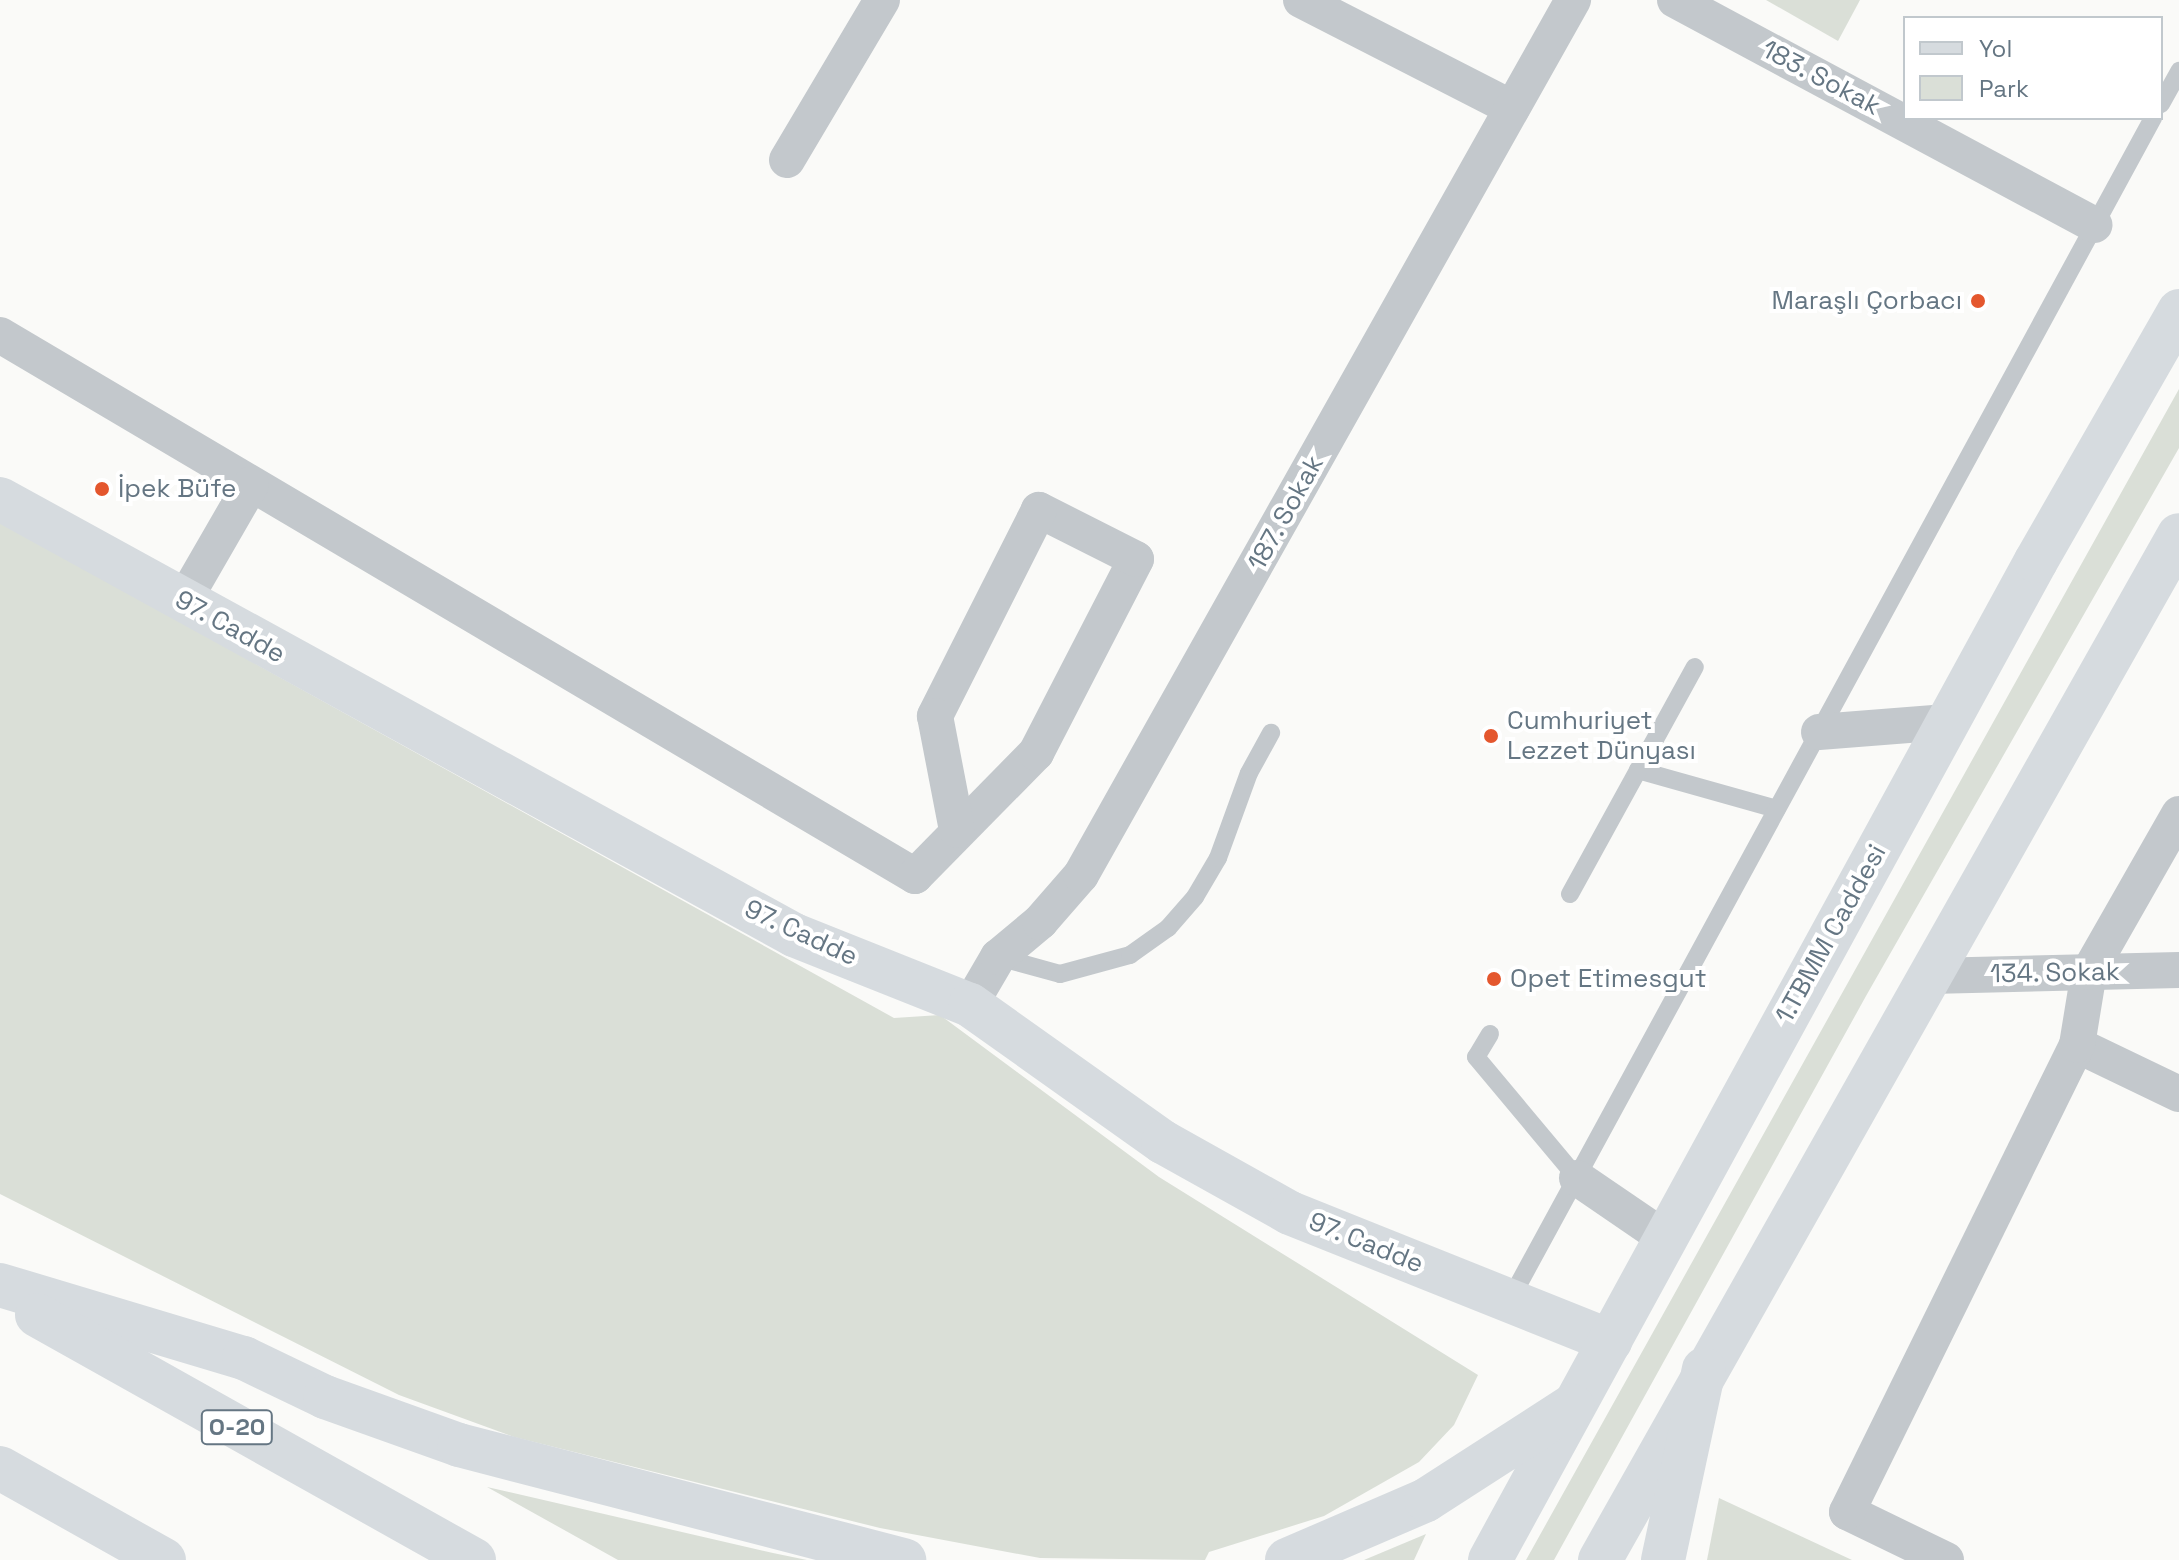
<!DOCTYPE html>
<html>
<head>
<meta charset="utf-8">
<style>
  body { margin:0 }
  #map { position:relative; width:2179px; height:1560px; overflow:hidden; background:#fafaf8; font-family:"Space Grotesk",sans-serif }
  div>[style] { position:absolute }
  .green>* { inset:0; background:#dadfd7 }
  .lane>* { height:18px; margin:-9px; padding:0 9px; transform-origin:9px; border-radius:9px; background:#c3c8cc }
  .street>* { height:36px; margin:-18px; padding:0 18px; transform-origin:18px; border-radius:18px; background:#c3c8cc }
  .secondary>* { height:44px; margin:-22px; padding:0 22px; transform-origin:22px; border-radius:22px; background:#d6dbdf }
  .primary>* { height:44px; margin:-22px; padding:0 22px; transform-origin:22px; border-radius:22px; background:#d6dbdf }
  .highway>* { height:44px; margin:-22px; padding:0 22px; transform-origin:22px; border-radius:22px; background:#d6dbdf }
  .dots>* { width:22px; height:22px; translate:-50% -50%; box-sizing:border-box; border:4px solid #fff; border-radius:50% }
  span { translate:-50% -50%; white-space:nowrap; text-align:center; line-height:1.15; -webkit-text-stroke:8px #fff; paint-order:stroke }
  .shield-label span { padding:2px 6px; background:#fff; border:2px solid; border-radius:6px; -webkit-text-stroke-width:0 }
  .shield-label { font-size:24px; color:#657683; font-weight:700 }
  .street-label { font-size:26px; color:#657683 }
  .poi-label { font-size:26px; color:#657683 }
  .right { translate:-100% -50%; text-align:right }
  .left { translate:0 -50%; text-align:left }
  .legend { position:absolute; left:1903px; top:16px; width:260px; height:104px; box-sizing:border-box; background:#fff; border:2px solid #c1c8cd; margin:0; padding:10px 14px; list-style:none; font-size:24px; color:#657683 }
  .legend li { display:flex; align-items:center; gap:16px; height:40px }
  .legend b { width:40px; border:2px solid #c1c8cd }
</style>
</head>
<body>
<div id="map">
  <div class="green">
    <div style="clip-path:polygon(1766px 0,1860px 0,1838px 41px)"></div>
    <div style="clip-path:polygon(2179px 389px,2179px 448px,1866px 996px,1554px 1560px,1526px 1560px)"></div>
    <div style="clip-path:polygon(0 522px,894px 1018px,940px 1015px,1159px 1177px,1478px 1375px,1454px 1425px,1419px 1462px,1324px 1516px,1209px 1552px,1205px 1560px,1040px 1558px,880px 1528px,514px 1437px,399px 1395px,0 1194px)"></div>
    <div style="clip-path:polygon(487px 1487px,773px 1553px,807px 1560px,618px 1560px)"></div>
    <div style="clip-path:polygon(1719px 1498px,1852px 1560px,1707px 1560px)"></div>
    <div style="clip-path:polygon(1426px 1534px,1414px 1560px,1364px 1560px)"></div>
  </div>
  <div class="lane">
    <div style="left:2161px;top:104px;width:38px;rotate:-61deg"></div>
    <div style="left:1638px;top:770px;width:144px;rotate:15.7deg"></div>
    <div style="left:1570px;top:894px;width:259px;rotate:-61.2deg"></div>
    <div style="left:998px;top:957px;width:64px;rotate:15.3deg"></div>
    <div style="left:1060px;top:974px;width:73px;rotate:-15.2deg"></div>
    <div style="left:1130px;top:955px;width:47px;rotate:-35.4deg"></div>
    <div style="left:1168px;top:928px;width:41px;rotate:-48.9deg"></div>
    <div style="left:1195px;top:897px;width:45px;rotate:-59.5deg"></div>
    <div style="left:1218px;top:858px;width:90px;rotate:-70deg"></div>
    <div style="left:1249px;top:773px;width:46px;rotate:-61.2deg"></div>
    <div style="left:1490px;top:1034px;width:27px;rotate:121deg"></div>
    <div style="left:1476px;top:1057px;width:158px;rotate:50.1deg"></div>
    <div style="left:1511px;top:1298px;width:1343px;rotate:-61.45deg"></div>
  </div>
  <div class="street">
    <div style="left:1301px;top:0;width:237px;rotate:27.1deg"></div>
    <div style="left:1675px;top:0;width:476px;rotate:28.2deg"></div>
    <div style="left:787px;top:160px;width:186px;rotate:-59.3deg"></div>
    <div style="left:0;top:335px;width:1063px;rotate:30.59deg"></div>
    <div style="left:915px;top:876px;width:173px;rotate:-45.5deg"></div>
    <div style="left:1036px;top:753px;width:218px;rotate:-62.7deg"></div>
    <div style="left:1136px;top:559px;width:109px;rotate:-153.2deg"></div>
    <div style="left:1039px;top:510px;width:231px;rotate:116.8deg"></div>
    <div style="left:935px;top:716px;width:116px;rotate:79.1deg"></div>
    <div style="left:183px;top:602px;width:136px;rotate:-60deg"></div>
    <div style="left:1819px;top:732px;width:128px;rotate:-4.5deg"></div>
    <div style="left:1930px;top:976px;width:249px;rotate:-1.4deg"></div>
    <div style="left:970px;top:1005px;width:56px;rotate:-59.7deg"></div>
    <div style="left:998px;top:957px;width:55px;rotate:-39.8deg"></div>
    <div style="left:1040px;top:922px;width:62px;rotate:-48.9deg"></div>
    <div style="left:1081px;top:875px;width:1004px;rotate:-60.65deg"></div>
    <div style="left:2077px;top:1045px;width:113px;rotate:25.7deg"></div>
    <div style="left:1577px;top:1178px;width:107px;rotate:34.3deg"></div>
    <div style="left:1946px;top:1560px;width:110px;rotate:-154.1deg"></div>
    <div style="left:1847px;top:1512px;width:521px;rotate:-63.78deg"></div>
    <div style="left:2077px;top:1045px;width:74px;rotate:-80.7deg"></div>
    <div style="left:2089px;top:972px;width:182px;rotate:-60.3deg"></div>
  </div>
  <div class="secondary">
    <div style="left:0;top:499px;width:906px;rotate:28.77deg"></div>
    <div style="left:794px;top:935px;width:189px;rotate:21.7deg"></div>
    <div style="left:970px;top:1005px;width:237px;rotate:35.4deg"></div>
    <div style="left:1163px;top:1142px;width:145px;rotate:29.2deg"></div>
    <div style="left:1290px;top:1213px;width:345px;rotate:21.8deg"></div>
  </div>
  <div class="primary">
    <div style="left:1490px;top:1560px;width:1138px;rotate:-61.34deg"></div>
    <div style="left:2036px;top:561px;width:288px;rotate:-60.2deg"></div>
    <div style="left:1600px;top:1560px;width:1177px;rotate:-60.54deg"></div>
  </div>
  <div class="highway">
    <div style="left:0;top:1285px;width:255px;rotate:16.7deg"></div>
    <div style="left:244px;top:1358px;width:90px;rotate:25.7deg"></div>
    <div style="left:325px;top:1397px;width:142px;rotate:19.7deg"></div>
    <div style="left:459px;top:1445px;width:460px;rotate:14.5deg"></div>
    <div style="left:37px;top:1315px;width:501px;rotate:29.28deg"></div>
    <div style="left:0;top:1468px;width:188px;rotate:29.3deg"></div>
    <div style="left:1287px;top:1560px;width:151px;rotate:-23.3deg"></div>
    <div style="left:1426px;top:1500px;width:174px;rotate:-32.8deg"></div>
    <div style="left:1663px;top:1560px;width:195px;rotate:-77.9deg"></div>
  </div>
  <div class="dots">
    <div style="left:1978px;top:301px;background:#e4572e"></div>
    <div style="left:102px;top:489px;background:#e4572e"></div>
    <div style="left:1491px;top:736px;background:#e4572e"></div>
    <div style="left:1494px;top:979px;background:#e4572e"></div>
  </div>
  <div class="shield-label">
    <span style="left:237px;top:1427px">O-20</span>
  </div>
  <div class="street-label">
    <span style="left:1821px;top:78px;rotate:28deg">183. Sokak</span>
    <span style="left:1286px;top:513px;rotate:-61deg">187. Sokak</span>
    <span style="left:230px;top:627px;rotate:29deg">97. Cadde</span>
    <span style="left:801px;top:933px;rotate:25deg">97. Cadde</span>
    <span style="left:1831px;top:934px;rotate:-61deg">1.TBMM Caddesi</span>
    <span style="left:2055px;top:973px;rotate:-1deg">134. Sokak</span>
    <span style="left:1366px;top:1243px;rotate:22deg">97. Cadde</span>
  </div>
  <div class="poi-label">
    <span class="right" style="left:1962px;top:301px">Maraşlı Çorbacı</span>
    <span class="left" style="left:118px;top:489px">İpek Büfe</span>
    <span class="left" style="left:1507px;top:736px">Cumhuriyet<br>Lezzet Dünyası</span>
    <span class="left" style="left:1510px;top:979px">Opet Etimesgut</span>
  </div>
  <ul class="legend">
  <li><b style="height:10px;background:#d6dbdf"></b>Yol</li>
  <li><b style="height:22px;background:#dadfd7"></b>Park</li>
  </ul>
</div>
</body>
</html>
